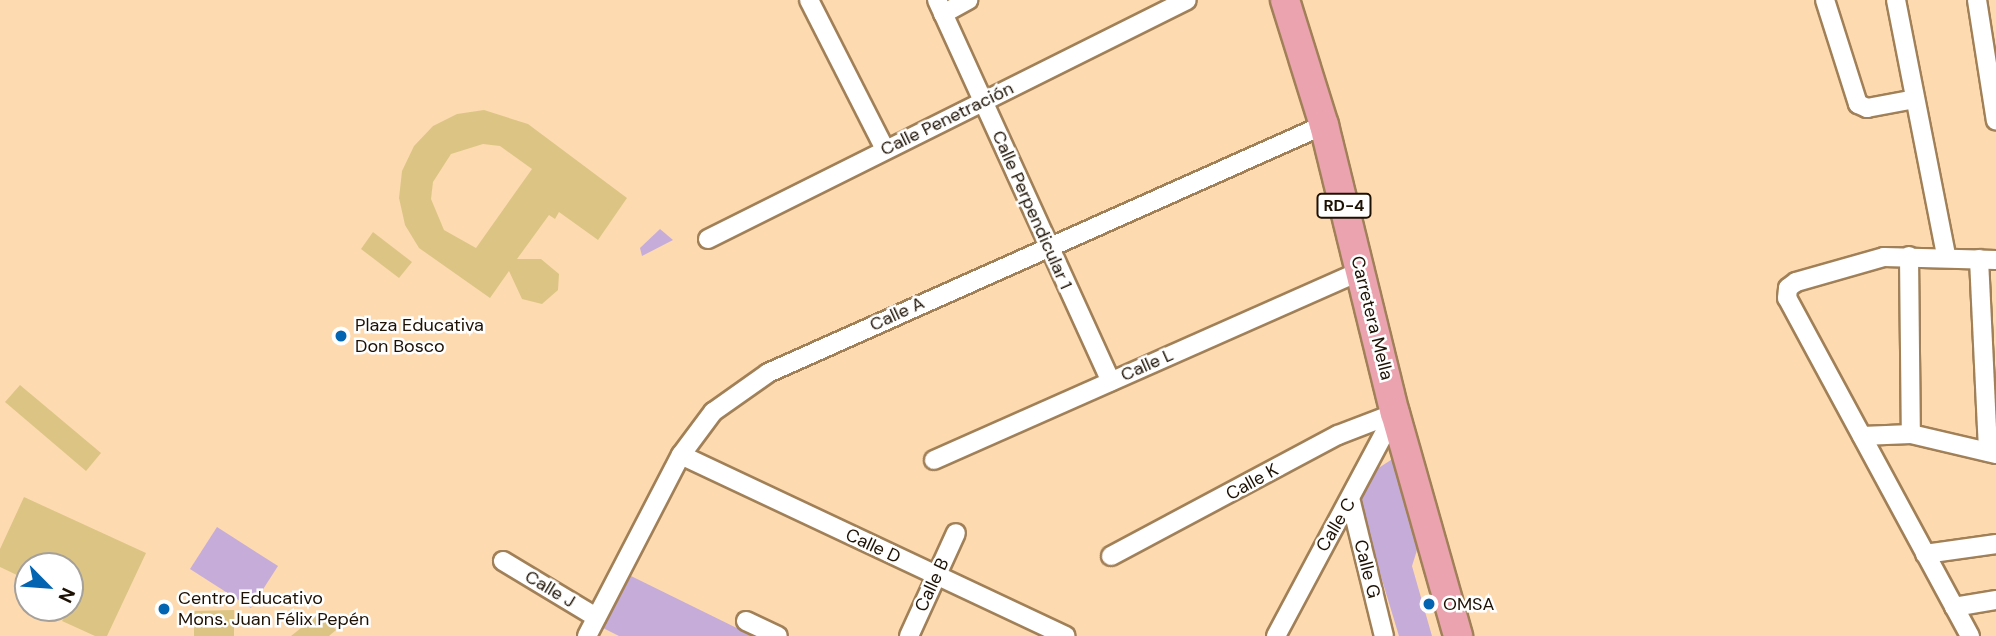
<!DOCTYPE html>
<html>
<head>
<meta charset="utf-8">
<style>
  body { margin:0 }
  #map { position:relative; width:1996px; height:636px; overflow:hidden; background:#fedab0; font-family:"DM Sans",sans-serif }
  div>[style] { position:absolute }
  .green>* { inset:0; background:#c6acd9 }
  .building>* { inset:0; background:#dcc584 }
  .roads { filter:drop-shadow(2px 0 #a18058) drop-shadow(-2px 0 #a18058) drop-shadow(0 2px #a18058) drop-shadow(0 -2px #a18058) }
  .street>* { height:18px; margin:-9px; padding:0 9px; transform-origin:9px; border-radius:9px; background:#fff }
  .primary>* { height:28px; margin:-14px; padding:0 14px; transform-origin:14px; border-radius:14px; background:#eca3b0 }
  .dots>* { width:19px; height:19px; translate:-50% -50%; box-sizing:border-box; border:4px solid #fff; border-radius:50% }
  span { translate:-50% -50%; white-space:nowrap; text-align:center; line-height:1.15; -webkit-text-stroke:5px #fff; paint-order:stroke }
  .shield-label span { padding:2px 5px; background:#fff; border:2px solid; border-radius:5px; -webkit-text-stroke-width:0 }
  .shield-label { font-size:16px; color:#1d1103; font-weight:700 }
  .street-label { font-size:18px; color:#1d1103 }
  .poi-label { font-size:18px; color:#1d1103 }
  .left { translate:0 -50%; text-align:left }
  .north { position:absolute; left:14px; top:552px; width:70px; height:70px; box-sizing:border-box; background:#fff; border:2px solid #a5a09a; border-radius:50%; rotate:115deg; font-size:19px; font-weight:700; line-height:28px; text-align:center; color:#1d1103 }
  .north::after { content:''; display:block; margin:auto; width:24px; height:32px; background:#0365b2; clip-path:polygon(50% 0,100% 100%,50% 72%,0 100%) }
</style>
</head>
<body>
<div id="map">
  <div class="green">
    <div style="clip-path:polygon(660px 229px,673px 240px,642px 256px,640px 248px)"></div>
    <div style="clip-path:polygon(1394px 458px,1418px 547px,1412px 566px,1432px 636px,1399px 636px,1359px 504px,1377px 469px)"></div>
    <div style="clip-path:polygon(217px 527px,278px 566px,251px 608px,190px 569px)"></div>
    <div style="clip-path:polygon(631px 576px,753px 636px,619px 636px,603px 628px)"></div>
  </div>
  <div class="building">
    <div style="clip-path:polygon(evenodd,484px 110px,528px 124px,627px 198px,598px 240px,559px 212px,555px 219px,549px 215px,517px 259px,541px 259px,559px 274px,558px 290px,542px 304px,522px 299px,509px 271px,490px 298px,419px 248px,405px 225px,399px 198px,402px 171px,414px 146px,433px 126px,457px 114px,484px 110px,483px 144px,500px 146px,532px 169px,476px 248px,444px 230px,431px 199px,433px 182px,451px 154px,483px 144px)"></div>
    <div style="clip-path:polygon(373px 232px,412px 262px,399px 278px,361px 249px)"></div>
    <div style="clip-path:polygon(20px 385px,101px 453px,86px 471px,5px 402px)"></div>
    <div style="clip-path:polygon(24px 497px,146px 553px,107px 636px,95px 636px,62px 621px,70px 608px,70px 566px,23px 566px,19px 576px,0 567px,0 549px)"></div>
    <div style="clip-path:polygon(234px 610px,234px 636px,194px 636px,194px 611px)"></div>
    <div style="clip-path:polygon(321px 612px,336px 630px,329px 636px,291px 636px)"></div>
  </div>
  <div class="roads">
    <div class="street">
      <div style="left:809px;top:0;width:167px;rotate:63deg"></div>
      <div style="left:937px;top:0;width:419px;rotate:65.5deg"></div>
      <div style="left:1825px;top:0;width:109px;rotate:72.4deg"></div>
      <div style="left:1858px;top:104px;width:10px;rotate:24deg"></div>
      <div style="left:1867px;top:108px;width:49px;rotate:-10.6deg"></div>
      <div style="left:1896px;top:0;width:261px;rotate:78.9deg"></div>
      <div style="left:1977px;top:0;width:122px;rotate:81.1deg"></div>
      <div style="left:943px;top:14px;width:29px;rotate:-29deg"></div>
      <div style="left:708px;top:239px;width:535px;rotate:-26.52deg"></div>
      <div style="left:1909px;top:256px;width:178px;rotate:89.4deg"></div>
      <div style="left:1979px;top:259px;width:193px;rotate:87.3deg"></div>
      <div style="left:1862px;top:436px;width:49px;rotate:-2.3deg"></div>
      <div style="left:1911px;top:434px;width:87px;rotate:13.2deg"></div>
      <div style="left:681px;top:455px;width:425px;rotate:25.2deg"></div>
      <div style="left:934px;top:460px;width:467px;rotate:-23.9deg"></div>
      <div style="left:1351px;top:502px;width:138px;rotate:76.2deg"></div>
      <div style="left:1925px;top:554px;width:72px;rotate:-8deg"></div>
      <div style="left:1111px;top:556px;width:257px;rotate:-28.1deg"></div>
      <div style="left:1338px;top:435px;width:61px;rotate:-21.1deg"></div>
      <div style="left:503px;top:561px;width:109px;rotate:31.1deg"></div>
      <div style="left:1954px;top:607px;width:43px;rotate:-9.5deg"></div>
      <div style="left:746px;top:621px;width:35px;rotate:25deg"></div>
      <div style="left:587px;top:636px;width:204px;rotate:-62.6deg"></div>
      <div style="left:681px;top:455px;width:54px;rotate:-53.3deg"></div>
      <div style="left:713px;top:412px;width:67px;rotate:-35.3deg"></div>
      <div style="left:768px;top:373px;width:609px;rotate:-24.04deg"></div>
      <div style="left:909px;top:636px;width:113px;rotate:-65.5deg"></div>
      <div style="left:1276px;top:636px;width:253px;rotate:-61.9deg"></div>
      <div style="left:1970px;top:636px;width:384px;rotate:-118.4deg"></div>
      <div style="left:1787px;top:298px;width:10px;rotate:-84deg"></div>
      <div style="left:1788px;top:288px;width:10px;rotate:-37deg"></div>
      <div style="left:1796px;top:282px;width:91px;rotate:-15.9deg"></div>
      <div style="left:1884px;top:257px;width:112px;rotate:1.5deg"></div>
    </div>
    <div class="primary">
      <div style="left:1285px;top:0;width:131px;rotate:72.7deg"></div>
      <div style="left:1324px;top:125px;width:297px;rotate:76.2deg"></div>
      <div style="left:1395px;top:413px;width:232px;rotate:74.2deg"></div>
    </div>
  </div>
  <div class="dots">
    <div style="left:341px;top:336px;background:#0365b2"></div>
    <div style="left:1429px;top:604px;background:#0365b2"></div>
    <div style="left:164px;top:609px;background:#0365b2"></div>
  </div>
  <div class="shield-label">
    <span style="left:1344px;top:206px">RD-4</span>
  </div>
  <div class="street-label">
    <span style="left:947px;top:119px;rotate:-26deg">Calle Penetración</span>
    <span style="left:1032px;top:210px;rotate:66deg">Calle Perpendicular 1</span>
    <span style="left:897px;top:314px;rotate:-25deg">Calle A</span>
    <span style="left:1372px;top:318px;rotate:76deg">Carretera Mella</span>
    <span style="left:1147px;top:365px;rotate:-24deg">Calle L</span>
    <span style="left:1252px;top:482px;rotate:-29deg">Calle K</span>
    <span style="left:1336px;top:525px;rotate:-59deg">Calle C</span>
    <span style="left:873px;top:546px;rotate:25deg">Calle D</span>
    <span style="left:1367px;top:569px;rotate:76deg">Calle G</span>
    <span style="left:932px;top:585px;rotate:-65deg">Calle B</span>
    <span style="left:550px;top:589px;rotate:31deg">Calle J</span>
  </div>
  <div class="poi-label">
    <span class="left" style="left:355px;top:336px">Plaza Educativa<br>Don Bosco</span>
    <span class="left" style="left:178px;top:609px">Centro Educativo<br>Mons. Juan Félix Pepén</span>
    <span class="left" style="left:1443px;top:604px">OMSA</span>
  </div>
  <div class="north">N</div>
</div>
</body>
</html>
